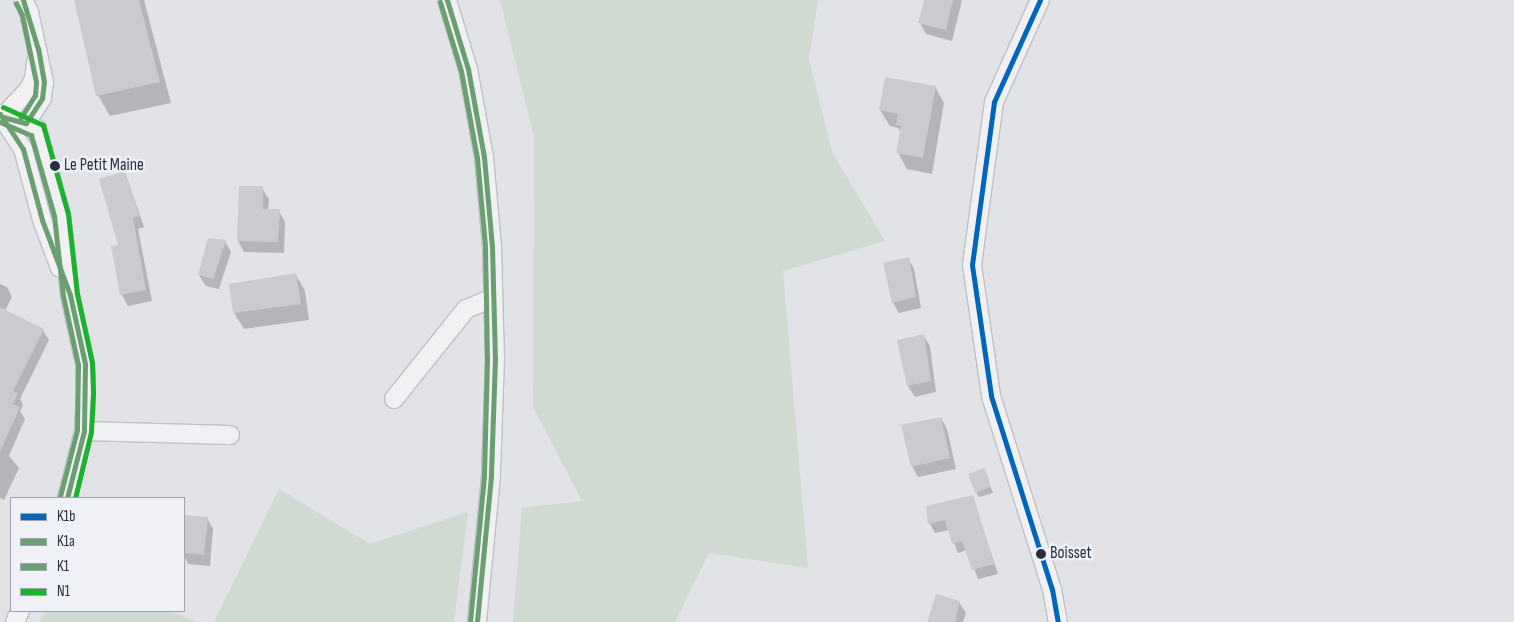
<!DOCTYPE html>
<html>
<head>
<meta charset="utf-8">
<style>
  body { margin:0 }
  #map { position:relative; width:1514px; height:622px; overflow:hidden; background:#e1e3e7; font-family:"Sofia Sans Condensed",sans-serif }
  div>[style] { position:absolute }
  .green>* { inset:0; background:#d1dad2 }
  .shadow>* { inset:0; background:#0003 }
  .building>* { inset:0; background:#c9cbcf }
  .roads { filter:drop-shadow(1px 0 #bfc1c5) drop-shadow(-1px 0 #bfc1c5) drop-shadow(0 1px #bfc1c5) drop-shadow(0 -1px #bfc1c5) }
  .street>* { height:18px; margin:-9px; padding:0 9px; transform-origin:9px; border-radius:9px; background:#f1f1f3 }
  .bus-1>* { height:5px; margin:-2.5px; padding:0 2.5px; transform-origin:2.5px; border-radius:2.5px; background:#0065bd }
  .bus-2>* { height:5px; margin:-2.5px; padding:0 2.5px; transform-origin:2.5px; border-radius:2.5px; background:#6a9f72 }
  .bus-3>* { height:5px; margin:-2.5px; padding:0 2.5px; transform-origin:2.5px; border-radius:2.5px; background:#6a9f72 }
  .bus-4>* { height:5px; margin:-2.5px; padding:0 2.5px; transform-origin:2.5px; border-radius:2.5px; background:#1eb12f }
  .dots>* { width:14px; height:14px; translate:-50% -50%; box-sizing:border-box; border:2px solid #eff1f6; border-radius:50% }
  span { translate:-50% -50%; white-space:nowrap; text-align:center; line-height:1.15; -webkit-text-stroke:5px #eff1f6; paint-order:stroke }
  .bus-label { font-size:17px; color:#282f40 }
  .left { translate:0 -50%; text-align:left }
  .legend { position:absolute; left:10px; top:497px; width:175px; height:115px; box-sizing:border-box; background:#eff1f6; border:1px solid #9fa3ad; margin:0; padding:6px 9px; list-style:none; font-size:15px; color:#282f40 }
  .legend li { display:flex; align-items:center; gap:10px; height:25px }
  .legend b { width:25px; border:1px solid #9fa3ad }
</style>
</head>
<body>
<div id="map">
  <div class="green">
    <div style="clip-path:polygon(500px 0,818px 0,809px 59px,832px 152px,885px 241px,783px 271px,808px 568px,709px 553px,675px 622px,513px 622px,522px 508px,582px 501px,533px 407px,534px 137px)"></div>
    <div style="clip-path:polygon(279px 489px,370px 544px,468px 512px,454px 622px,214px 622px)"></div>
    <div style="clip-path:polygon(46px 611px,168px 611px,197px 622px,39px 622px)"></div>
  </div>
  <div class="shadow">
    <div style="clip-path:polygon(75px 0,144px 0,171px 103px,110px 116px,98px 95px)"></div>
    <div style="clip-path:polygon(926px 0,962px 0,952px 41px,926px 34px,920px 23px)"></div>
    <div style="clip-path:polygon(935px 87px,944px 103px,932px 174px,907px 169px,898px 153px,901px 133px,898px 128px,890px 126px,880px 110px)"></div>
    <div style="clip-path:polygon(125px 172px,144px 227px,138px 229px,152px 301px,128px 306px,122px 295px,120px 246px)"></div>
    <div style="clip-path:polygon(262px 188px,269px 199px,268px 210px,279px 211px,285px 222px,284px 253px,244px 252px,238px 241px)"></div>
    <div style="clip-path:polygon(225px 241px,231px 252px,219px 289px,206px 286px,199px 275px)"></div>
    <div style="clip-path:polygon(908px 258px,914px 269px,921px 308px,899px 313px,893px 303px)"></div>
    <div style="clip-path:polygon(296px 275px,305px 291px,309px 320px,244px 329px,234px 313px)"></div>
    <div style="clip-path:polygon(0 284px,7px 287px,12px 297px,0 320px)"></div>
    <div style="clip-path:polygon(43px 330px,49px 340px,20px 399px,23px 405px,20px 411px,25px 419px,9px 456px,19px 468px,4px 500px,0 498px,0 372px)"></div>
    <div style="clip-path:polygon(923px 335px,930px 346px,936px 392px,915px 397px,908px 386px,899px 341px)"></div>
    <div style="clip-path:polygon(941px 418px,947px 429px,956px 469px,918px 477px,912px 466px)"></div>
    <div style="clip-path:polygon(984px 470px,993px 493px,979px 497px,976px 492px)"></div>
    <div style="clip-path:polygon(972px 496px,998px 574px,978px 579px,967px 550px,958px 553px,949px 530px,935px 533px,930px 524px,928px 507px)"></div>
    <div style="clip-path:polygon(185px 516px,207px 518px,213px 529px,210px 566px,188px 564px,184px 556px)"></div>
    <div style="clip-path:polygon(959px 602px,966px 613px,963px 622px,928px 622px)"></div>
  </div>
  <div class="building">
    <div style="clip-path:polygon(74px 0,139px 0,160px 82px,96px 96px)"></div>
    <div style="clip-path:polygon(924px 0,953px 0,946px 30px,918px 23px)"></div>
    <div style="clip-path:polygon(885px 77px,936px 86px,923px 158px,896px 153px,901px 126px,896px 125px,898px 114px,879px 110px)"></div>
    <div style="clip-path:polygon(125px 171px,139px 216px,133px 218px,146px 290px,120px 295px,111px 246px,118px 245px,99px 179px)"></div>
    <div style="clip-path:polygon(239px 186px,263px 186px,263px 209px,280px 209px,278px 242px,237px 241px)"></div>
    <div style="clip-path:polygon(208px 238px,226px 240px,213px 279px,198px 275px)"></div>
    <div style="clip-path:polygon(909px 257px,916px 297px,892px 303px,883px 263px)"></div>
    <div style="clip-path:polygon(296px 273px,301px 304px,233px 313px,229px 284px)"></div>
    <div style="clip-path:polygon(0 307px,44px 329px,13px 391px,18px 393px,13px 404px,20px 407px,0 452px)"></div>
    <div style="clip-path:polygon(924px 334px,931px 381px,907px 386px,897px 340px)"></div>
    <div style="clip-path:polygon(941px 417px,950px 458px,911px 467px,901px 425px)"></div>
    <div style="clip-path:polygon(985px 468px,991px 487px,975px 493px,968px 474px)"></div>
    <div style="clip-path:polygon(973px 495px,994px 564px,972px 570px,962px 541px,952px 544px,945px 520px,928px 524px,926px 506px)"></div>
    <div style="clip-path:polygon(184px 515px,208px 517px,204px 555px,184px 553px)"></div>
    <div style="clip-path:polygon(936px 594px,960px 601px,955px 622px,927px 622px)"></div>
  </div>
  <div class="roads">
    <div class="street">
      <div style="left:23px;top:0;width:13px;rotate:63deg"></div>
      <div style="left:29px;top:12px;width:72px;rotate:77.9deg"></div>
      <div style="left:44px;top:82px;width:16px;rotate:97deg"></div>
      <div style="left:42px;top:98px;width:30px;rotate:123deg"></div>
      <div style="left:447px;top:0;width:72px;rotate:73.1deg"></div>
      <div style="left:468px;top:69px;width:89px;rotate:79.7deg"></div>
      <div style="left:484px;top:157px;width:89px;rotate:84.9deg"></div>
      <div style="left:492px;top:246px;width:113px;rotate:88.5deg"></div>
      <div style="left:495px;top:359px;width:117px;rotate:92deg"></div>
      <div style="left:491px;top:476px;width:147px;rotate:95.5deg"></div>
      <div style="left:1040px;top:0;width:112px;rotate:114.3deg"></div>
      <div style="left:994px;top:102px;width:164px;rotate:97.7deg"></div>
      <div style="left:972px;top:265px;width:132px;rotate:81.7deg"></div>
      <div style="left:991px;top:396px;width:202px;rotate:72.5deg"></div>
      <div style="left:1052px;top:589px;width:34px;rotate:80deg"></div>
      <div style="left:0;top:114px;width:42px;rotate:56.7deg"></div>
      <div style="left:23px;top:149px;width:73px;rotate:75deg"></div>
      <div style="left:42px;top:220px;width:51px;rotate:69.4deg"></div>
      <div style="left:3px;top:117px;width:36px;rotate:19deg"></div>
      <div style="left:37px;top:129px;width:89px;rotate:74.4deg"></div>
      <div style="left:61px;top:215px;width:81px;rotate:83.6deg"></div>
      <div style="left:70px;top:295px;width:71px;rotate:77.7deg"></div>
      <div style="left:85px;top:364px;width:29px;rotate:88deg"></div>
      <div style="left:86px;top:393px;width:38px;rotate:93deg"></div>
      <div style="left:84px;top:431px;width:69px;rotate:104.2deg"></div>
      <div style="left:3px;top:117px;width:37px;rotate:-47deg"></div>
      <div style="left:28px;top:90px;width:13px;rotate:-61deg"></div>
      <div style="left:34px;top:79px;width:17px;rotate:-83deg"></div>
      <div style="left:394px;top:399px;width:115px;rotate:-51.3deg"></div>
      <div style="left:466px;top:309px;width:29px;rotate:-22deg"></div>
      <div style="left:84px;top:431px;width:146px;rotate:1.6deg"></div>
      <div style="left:15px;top:622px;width:12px;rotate:-66deg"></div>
    </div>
  </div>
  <div class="bus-1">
    <div style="left:1040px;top:0;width:112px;rotate:114.3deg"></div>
    <div style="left:994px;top:102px;width:164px;rotate:97.7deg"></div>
    <div style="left:972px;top:265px;width:132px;rotate:81.7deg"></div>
    <div style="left:991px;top:396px;width:202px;rotate:72.5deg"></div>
    <div style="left:1052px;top:589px;width:34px;rotate:80deg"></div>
  </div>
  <div class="bus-2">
    <div style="left:447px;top:0;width:72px;rotate:73.1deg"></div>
    <div style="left:468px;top:69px;width:89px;rotate:79.7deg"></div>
    <div style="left:484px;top:157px;width:89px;rotate:84.9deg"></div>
    <div style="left:492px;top:246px;width:113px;rotate:88.5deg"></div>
    <div style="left:495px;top:359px;width:117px;rotate:92deg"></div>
    <div style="left:491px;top:476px;width:147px;rotate:95.5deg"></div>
    <div style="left:0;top:114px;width:42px;rotate:56.7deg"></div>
    <div style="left:23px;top:149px;width:73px;rotate:75deg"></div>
    <div style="left:42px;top:220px;width:80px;rotate:69.5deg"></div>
    <div style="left:70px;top:295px;width:71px;rotate:77.7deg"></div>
    <div style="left:85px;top:364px;width:67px;rotate:90.9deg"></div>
    <div style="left:84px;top:431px;width:69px;rotate:104.2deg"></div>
    <div style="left:3px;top:117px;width:24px;rotate:15deg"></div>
    <div style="left:26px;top:123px;width:30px;rotate:-57deg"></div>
    <div style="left:42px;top:98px;width:16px;rotate:-83deg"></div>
    <div style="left:44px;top:82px;width:34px;rotate:-100deg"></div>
    <div style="left:38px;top:49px;width:51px;rotate:-107deg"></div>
  </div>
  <div class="bus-3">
    <div style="left:440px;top:2px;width:72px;rotate:73.1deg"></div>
    <div style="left:461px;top:71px;width:88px;rotate:79.6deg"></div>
    <div style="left:477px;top:158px;width:88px;rotate:84.8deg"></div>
    <div style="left:485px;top:246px;width:113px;rotate:89deg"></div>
    <div style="left:487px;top:359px;width:117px;rotate:91.5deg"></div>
    <div style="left:484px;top:476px;width:146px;rotate:95.5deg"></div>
    <div style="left:16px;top:3px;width:13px;rotate:63deg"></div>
    <div style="left:22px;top:15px;width:68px;rotate:78.2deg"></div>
    <div style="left:36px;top:82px;width:13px;rotate:94deg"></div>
    <div style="left:35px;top:95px;width:28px;rotate:122deg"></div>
    <div style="left:0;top:122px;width:34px;rotate:23deg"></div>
    <div style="left:31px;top:135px;width:84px;rotate:74.1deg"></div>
    <div style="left:54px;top:216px;width:81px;rotate:83.6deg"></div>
    <div style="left:63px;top:296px;width:71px;rotate:77.7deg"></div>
    <div style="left:78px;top:365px;width:65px;rotate:90.9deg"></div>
    <div style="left:77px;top:430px;width:68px;rotate:104.4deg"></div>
  </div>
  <div class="bus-4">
    <div style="left:3px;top:107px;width:44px;rotate:24.2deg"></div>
    <div style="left:43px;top:125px;width:92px;rotate:74.3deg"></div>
    <div style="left:68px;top:214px;width:81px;rotate:83.6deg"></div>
    <div style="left:77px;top:294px;width:71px;rotate:77.7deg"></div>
    <div style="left:92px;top:363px;width:30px;rotate:88deg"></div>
    <div style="left:93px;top:393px;width:39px;rotate:93deg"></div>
    <div style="left:91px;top:432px;width:68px;rotate:103.6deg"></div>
  </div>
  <div class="dots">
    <div style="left:55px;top:166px;background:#282f40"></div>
    <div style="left:1041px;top:554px;background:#282f40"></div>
  </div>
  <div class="bus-label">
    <span class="left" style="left:64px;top:166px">Le Petit Maine</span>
    <span class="left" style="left:1050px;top:554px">Boisset</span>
  </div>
  <ul class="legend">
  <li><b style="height:6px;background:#0065bd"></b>K1b</li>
  <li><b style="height:6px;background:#6a9f72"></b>K1a</li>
  <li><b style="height:6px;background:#6a9f72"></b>K1</li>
  <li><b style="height:6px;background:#1eb12f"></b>N1</li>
  </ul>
</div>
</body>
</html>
